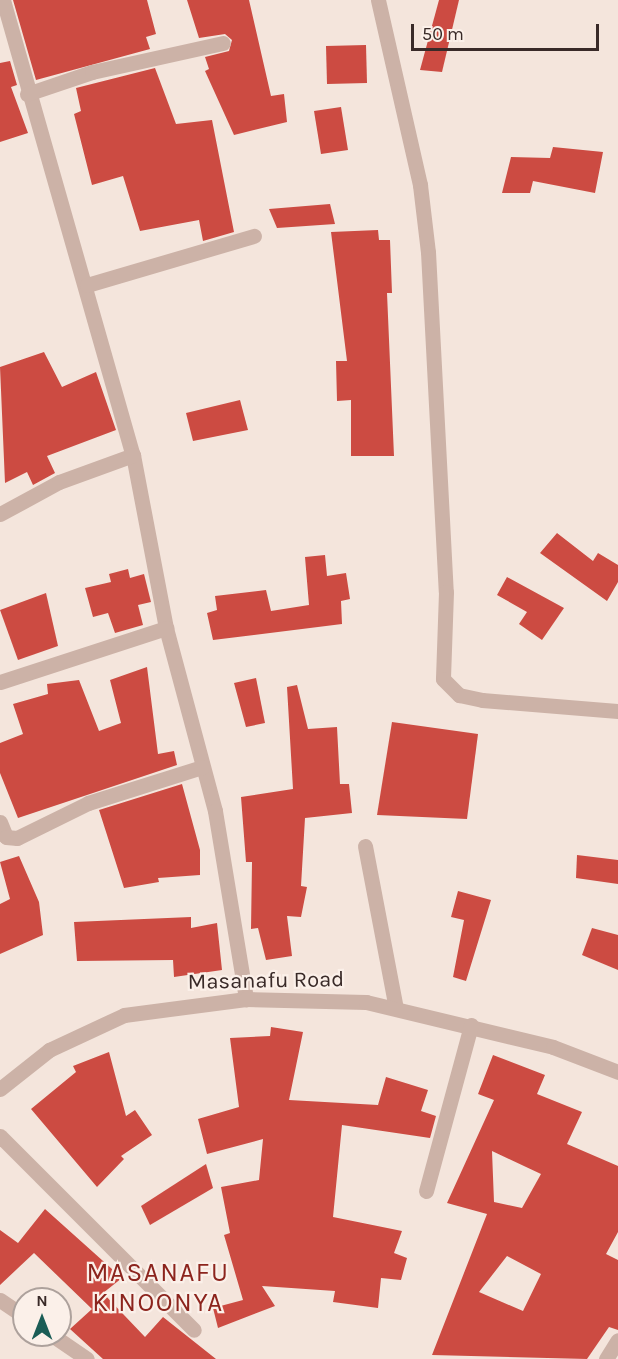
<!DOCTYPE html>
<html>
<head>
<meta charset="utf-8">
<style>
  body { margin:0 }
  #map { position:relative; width:618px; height:1359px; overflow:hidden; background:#f4e5dc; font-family:Karla,sans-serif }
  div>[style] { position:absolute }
  .building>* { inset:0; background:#cc4b42 }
  .minor>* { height:15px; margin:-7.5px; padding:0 7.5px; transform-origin:7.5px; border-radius:7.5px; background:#ccb2a7 }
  span { translate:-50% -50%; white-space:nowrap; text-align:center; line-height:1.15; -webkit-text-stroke:4.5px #fbf0e9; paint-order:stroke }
  .street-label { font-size:22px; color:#392a28 }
  .quarter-label { font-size:26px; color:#8c241d; letter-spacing:1.5px }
  .north { position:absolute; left:12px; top:1287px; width:60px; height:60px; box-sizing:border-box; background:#fbf0e9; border:2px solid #ada19c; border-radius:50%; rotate:0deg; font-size:16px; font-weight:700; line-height:24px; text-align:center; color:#392a28 }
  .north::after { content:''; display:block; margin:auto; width:21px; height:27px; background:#1b5d56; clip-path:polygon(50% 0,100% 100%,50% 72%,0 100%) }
  .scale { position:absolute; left:411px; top:24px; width:188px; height:27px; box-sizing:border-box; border:3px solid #392a28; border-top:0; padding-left:8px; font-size:18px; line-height:21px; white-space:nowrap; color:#392a28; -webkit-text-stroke:4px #fbf0e9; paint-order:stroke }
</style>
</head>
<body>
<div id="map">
  <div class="building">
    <div style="clip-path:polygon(13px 0,147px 0,156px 34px,146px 37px,150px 49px,36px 80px)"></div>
    <div style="clip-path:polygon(187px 0,249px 0,271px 96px,284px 94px,287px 122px,234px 135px,205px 71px,209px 69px,205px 57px,229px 51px,232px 40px,225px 34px,199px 38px)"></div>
    <div style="clip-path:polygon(439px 0,459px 0,442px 72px,420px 70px)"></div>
    <div style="clip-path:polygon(366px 45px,367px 83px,327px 84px,326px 46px)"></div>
    <div style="clip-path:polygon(10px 61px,17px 85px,11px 87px,28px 133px,0 142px,0 63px)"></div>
    <div style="clip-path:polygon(155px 68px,176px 124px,212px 120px,234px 232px,203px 241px,199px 220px,140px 231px,123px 176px,92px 185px,74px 114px,81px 111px,76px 88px)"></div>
    <div style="clip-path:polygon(341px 107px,348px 150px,321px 154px,314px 111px)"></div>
    <div style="clip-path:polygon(553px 147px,603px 152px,595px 193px,533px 181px,530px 193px,502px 193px,511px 157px,550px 158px)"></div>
    <div style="clip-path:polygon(330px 204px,335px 224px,277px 228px,269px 209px)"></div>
    <div style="clip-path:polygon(378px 230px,379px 240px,390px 240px,392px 293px,387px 293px,394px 456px,351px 456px,351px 400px,337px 401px,336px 361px,347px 361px,331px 232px)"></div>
    <div style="clip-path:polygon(44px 352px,62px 387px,96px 372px,116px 430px,47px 456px,55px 473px,33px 485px,27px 472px,5px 483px,0 367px)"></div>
    <div style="clip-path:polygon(240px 400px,248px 430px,193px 441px,186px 413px)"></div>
    <div style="clip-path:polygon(557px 533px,593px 561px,598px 553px,618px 565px,618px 582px,607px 601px,540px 553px)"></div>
    <div style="clip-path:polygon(325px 555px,327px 576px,346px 573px,350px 599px,341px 601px,342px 624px,213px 640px,207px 613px,217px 610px,215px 596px,266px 590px,271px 611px,309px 605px,305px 557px)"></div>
    <div style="clip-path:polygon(128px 569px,130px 578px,144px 574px,151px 602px,138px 605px,143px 625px,115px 633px,108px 613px,93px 617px,85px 588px,111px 582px,109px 574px)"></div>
    <div style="clip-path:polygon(507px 577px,564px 608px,542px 640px,519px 624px,527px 612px,497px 595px)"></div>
    <div style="clip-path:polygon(46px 593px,58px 646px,18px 660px,0 610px)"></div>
    <div style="clip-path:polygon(147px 667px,158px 754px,174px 751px,177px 765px,18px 818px,0 773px,0 743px,23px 734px,13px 704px,48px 694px,47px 684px,79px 680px,99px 731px,121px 723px,110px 680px)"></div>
    <div style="clip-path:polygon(256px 678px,265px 723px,246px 727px,234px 683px)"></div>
    <div style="clip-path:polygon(297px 685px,308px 729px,337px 727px,340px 784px,349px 784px,352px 813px,305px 818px,301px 886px,307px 887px,301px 917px,287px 916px,292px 956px,266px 960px,258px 928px,251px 929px,252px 862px,246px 862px,241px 797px,293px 789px,287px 687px)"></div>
    <div style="clip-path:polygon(392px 722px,478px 734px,467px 819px,377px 815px)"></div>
    <div style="clip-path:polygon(182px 784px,200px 850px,200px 875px,158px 878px,159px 882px,124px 888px,99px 810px)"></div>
    <div style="clip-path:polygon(577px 855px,618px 860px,618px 884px,576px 878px)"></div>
    <div style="clip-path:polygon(19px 856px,39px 902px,43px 935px,0 954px,0 904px,10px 899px,0 862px)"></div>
    <div style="clip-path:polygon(458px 891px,491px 900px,466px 981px,453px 977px,464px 920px,451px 917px)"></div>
    <div style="clip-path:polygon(191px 917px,191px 928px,217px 923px,222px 970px,174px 977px,173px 960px,77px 961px,74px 922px)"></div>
    <div style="clip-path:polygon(592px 928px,618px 935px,618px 970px,582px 955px)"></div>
    <div style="clip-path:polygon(271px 1027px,303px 1032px,289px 1100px,378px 1105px,386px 1077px,428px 1090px,421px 1111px,436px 1116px,430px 1138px,342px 1125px,333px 1217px,402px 1231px,394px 1253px,407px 1258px,401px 1280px,381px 1278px,378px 1308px,333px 1302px,335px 1291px,262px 1286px,275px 1306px,218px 1328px,213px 1308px,243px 1300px,224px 1235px,230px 1233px,221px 1187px,259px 1180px,263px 1139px,207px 1154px,198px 1119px,239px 1107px,230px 1038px,270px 1036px)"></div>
    <div style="clip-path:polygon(109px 1052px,126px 1116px,135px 1110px,152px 1135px,121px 1156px,124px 1159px,97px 1187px,31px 1109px,76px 1072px,73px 1066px)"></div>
    <div style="clip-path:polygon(evenodd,493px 1055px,545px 1075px,537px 1094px,582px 1112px,567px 1144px,618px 1166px,618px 1232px,606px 1254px,618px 1260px,618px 1330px,609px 1327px,587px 1359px,432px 1355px,487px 1214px,447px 1203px,494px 1100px,478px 1094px,493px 1055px,492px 1151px,541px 1174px,522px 1208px,494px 1202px,492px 1151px,493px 1055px,507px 1256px,541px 1274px,523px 1311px,479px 1292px,507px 1256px)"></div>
    <div style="clip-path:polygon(206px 1164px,213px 1188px,150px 1225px,141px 1206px)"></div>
    <div style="clip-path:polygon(45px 1209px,122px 1278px,103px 1293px,145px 1337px,163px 1317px,216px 1359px,103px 1359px,70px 1329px,92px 1309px,34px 1253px,0 1285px,0 1230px,18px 1243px)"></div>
  </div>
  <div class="minor">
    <div style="left:3px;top:0;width:473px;rotate:74.1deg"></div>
    <div style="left:133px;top:455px;width:176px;rotate:79.2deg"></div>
    <div style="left:166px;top:628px;width:189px;rotate:75deg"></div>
    <div style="left:215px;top:811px;width:191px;rotate:80.6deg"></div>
    <div style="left:378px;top:0;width:190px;rotate:77.2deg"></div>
    <div style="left:420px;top:185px;width:67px;rotate:83.2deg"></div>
    <div style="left:428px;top:252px;width:340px;rotate:87deg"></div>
    <div style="left:446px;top:592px;width:87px;rotate:92deg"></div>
    <div style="left:443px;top:679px;width:23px;rotate:45deg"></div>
    <div style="left:459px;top:695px;width:24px;rotate:12deg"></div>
    <div style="left:482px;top:700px;width:136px;rotate:4.6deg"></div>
    <div style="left:27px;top:94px;width:69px;rotate:-18.7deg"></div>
    <div style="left:92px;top:72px;width:134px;rotate:-12.5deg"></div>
    <div style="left:87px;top:285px;width:174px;rotate:-16.4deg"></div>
    <div style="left:0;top:514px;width:67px;rotate:-28.5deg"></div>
    <div style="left:59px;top:482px;width:79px;rotate:-20deg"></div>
    <div style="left:0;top:682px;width:175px;rotate:-18deg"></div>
    <div style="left:0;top:822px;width:16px;rotate:68deg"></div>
    <div style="left:6px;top:837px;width:11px;rotate:5deg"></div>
    <div style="left:17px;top:838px;width:79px;rotate:-26.2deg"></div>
    <div style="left:88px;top:803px;width:120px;rotate:-17.5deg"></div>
    <div style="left:365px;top:846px;width:165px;rotate:79.2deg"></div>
    <div style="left:0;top:1089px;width:63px;rotate:-38.5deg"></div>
    <div style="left:49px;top:1050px;width:83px;rotate:-25deg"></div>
    <div style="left:124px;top:1015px;width:123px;rotate:-7.5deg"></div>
    <div style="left:246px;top:999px;width:120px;rotate:1.4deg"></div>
    <div style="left:366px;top:1002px;width:192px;rotate:13.5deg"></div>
    <div style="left:553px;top:1047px;width:70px;rotate:21deg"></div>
    <div style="left:0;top:1136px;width:274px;rotate:45deg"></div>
    <div style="left:426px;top:1191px;width:172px;rotate:-74.8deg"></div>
    <div style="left:0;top:1300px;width:29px;rotate:34deg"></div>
    <div style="left:52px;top:1335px;width:42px;rotate:34.4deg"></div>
    <div style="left:606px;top:1359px;width:22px;rotate:-58deg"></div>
  </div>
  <div class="street-label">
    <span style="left:266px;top:981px;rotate:-1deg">Masanafu Road</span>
  </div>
  <div class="quarter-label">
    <span style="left:158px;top:1288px">MASANAFU<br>KINOONYA</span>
  </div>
  <div class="north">N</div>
  <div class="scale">50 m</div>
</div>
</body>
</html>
